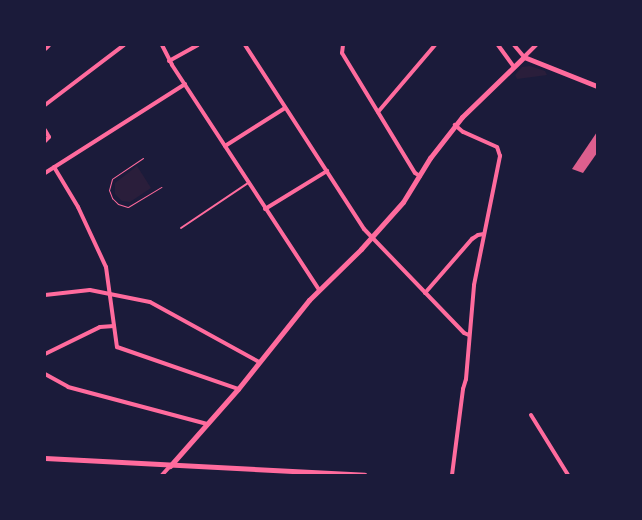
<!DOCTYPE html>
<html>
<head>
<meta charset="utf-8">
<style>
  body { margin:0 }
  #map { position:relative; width:642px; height:520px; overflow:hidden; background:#1b1b3a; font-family:"DejaVu Sans",sans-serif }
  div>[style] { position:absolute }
  .green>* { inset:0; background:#2a1e3b }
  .building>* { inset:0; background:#dd5f8e }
  .path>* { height:1px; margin:-0.5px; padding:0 0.5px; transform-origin:0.5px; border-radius:0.5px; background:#ff6b9d }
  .service>* { height:2px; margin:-1px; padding:0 1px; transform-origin:1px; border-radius:1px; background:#ff6b9d }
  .minor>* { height:4px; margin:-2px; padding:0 2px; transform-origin:2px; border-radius:2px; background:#ff6b9d }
  .tertiary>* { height:5px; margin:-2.5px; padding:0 2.5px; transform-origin:2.5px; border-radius:2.5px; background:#ff6b9d }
  .primary>* { height:6px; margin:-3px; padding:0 3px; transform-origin:3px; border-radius:3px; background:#ff6b9d }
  span { translate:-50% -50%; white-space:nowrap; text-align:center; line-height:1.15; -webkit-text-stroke:4px #1b1b3a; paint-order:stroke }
  .frame { position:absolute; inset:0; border:46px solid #1b1b3a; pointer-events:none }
</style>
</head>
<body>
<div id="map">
  <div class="green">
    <div style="clip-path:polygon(530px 66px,545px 71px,547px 75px,517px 79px,515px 75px,522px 67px)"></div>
    <div style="clip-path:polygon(137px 166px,151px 188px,130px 202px,122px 201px,115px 194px,115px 183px)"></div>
  </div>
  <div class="building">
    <div style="clip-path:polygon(597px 132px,597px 153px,583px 173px,572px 169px)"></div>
  </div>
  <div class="path">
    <div style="left:143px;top:158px;width:37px;rotate:146deg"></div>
    <div style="left:112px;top:179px;width:11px;rotate:105deg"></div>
    <div style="left:109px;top:190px;width:9px;rotate:69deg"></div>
    <div style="left:112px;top:198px;width:8px;rotate:45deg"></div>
    <div style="left:118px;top:204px;width:10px;rotate:17deg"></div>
    <div style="left:128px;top:207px;width:39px;rotate:-31deg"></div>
  </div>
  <div class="service">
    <div style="left:181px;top:228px;width:81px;rotate:-33.9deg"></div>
  </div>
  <div class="minor">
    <div style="left:162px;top:45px;width:22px;rotate:63deg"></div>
    <div style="left:172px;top:65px;width:269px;rotate:56.8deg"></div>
    <div style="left:245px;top:45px;width:219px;rotate:57.1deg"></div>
    <div style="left:364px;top:229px;width:144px;rotate:46.1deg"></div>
    <div style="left:464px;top:333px;width:5px;rotate:22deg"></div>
    <div style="left:343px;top:45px;width:8px;rotate:97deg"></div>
    <div style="left:342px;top:53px;width:140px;rotate:58.7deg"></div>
    <div style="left:415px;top:173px;width:6px;rotate:31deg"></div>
    <div style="left:498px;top:45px;width:27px;rotate:54deg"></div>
    <div style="left:514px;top:45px;width:16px;rotate:50deg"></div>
    <div style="left:524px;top:57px;width:17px;rotate:-45deg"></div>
    <div style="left:169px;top:61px;width:33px;rotate:-29deg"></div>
    <div style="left:45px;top:105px;width:99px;rotate:-37.2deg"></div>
    <div style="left:378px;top:112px;width:88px;rotate:-49.6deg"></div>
    <div style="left:45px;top:130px;width:8px;rotate:60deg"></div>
    <div style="left:49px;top:137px;width:6px;rotate:135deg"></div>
    <div style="left:225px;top:146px;width:71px;rotate:-32.3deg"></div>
    <div style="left:54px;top:167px;width:47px;rotate:59deg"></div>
    <div style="left:78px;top:207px;width:66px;rotate:65deg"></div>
    <div style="left:106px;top:267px;width:81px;rotate:82.2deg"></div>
    <div style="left:117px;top:347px;width:128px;rotate:19.1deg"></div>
    <div style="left:45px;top:173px;width:166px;rotate:-32.4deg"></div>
    <div style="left:265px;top:209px;width:73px;rotate:-31.5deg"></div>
    <div style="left:425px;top:293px;width:72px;rotate:-49deg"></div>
    <div style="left:472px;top:239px;width:7px;rotate:-34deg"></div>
    <div style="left:478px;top:235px;width:6px;rotate:-9deg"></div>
    <div style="left:45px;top:295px;width:45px;rotate:-6.3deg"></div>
    <div style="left:90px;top:290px;width:61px;rotate:11.3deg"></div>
    <div style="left:150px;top:302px;width:124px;rotate:28.8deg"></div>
    <div style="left:45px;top:354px;width:61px;rotate:-26.1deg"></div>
    <div style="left:100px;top:327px;width:14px;rotate:-4deg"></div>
    <div style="left:45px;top:374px;width:26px;rotate:29deg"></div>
    <div style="left:68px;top:387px;width:144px;rotate:14.9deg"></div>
    <div style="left:531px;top:415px;width:70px;rotate:58.3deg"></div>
    <div style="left:162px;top:475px;width:12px;rotate:-48deg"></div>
    <div style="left:452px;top:475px;width:87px;rotate:-82.7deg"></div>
    <div style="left:463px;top:389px;width:10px;rotate:-73deg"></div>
    <div style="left:466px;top:379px;width:94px;rotate:-85.1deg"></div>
    <div style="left:474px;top:285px;width:132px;rotate:-78.6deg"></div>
    <div style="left:500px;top:156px;width:9px;rotate:-108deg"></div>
    <div style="left:497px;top:147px;width:37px;rotate:-156deg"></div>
    <div style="left:463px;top:132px;width:11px;rotate:-139deg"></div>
  </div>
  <div class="tertiary">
    <div style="left:45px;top:458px;width:320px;rotate:3deg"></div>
    <div style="left:170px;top:466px;width:103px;rotate:-48.6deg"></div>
    <div style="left:238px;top:389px;width:114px;rotate:-51.4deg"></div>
    <div style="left:309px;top:300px;width:73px;rotate:-44.4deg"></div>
    <div style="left:361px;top:249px;width:63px;rotate:-48.2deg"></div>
    <div style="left:403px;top:202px;width:52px;rotate:-58.5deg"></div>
    <div style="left:430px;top:158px;width:52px;rotate:-52deg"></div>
    <div style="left:462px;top:117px;width:86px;rotate:-44.1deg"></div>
    <div style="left:524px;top:57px;width:79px;rotate:21.7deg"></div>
  </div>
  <div class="primary">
    <div style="left:45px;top:48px;width:4px;rotate:-45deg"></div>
  </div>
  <div class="frame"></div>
</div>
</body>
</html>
